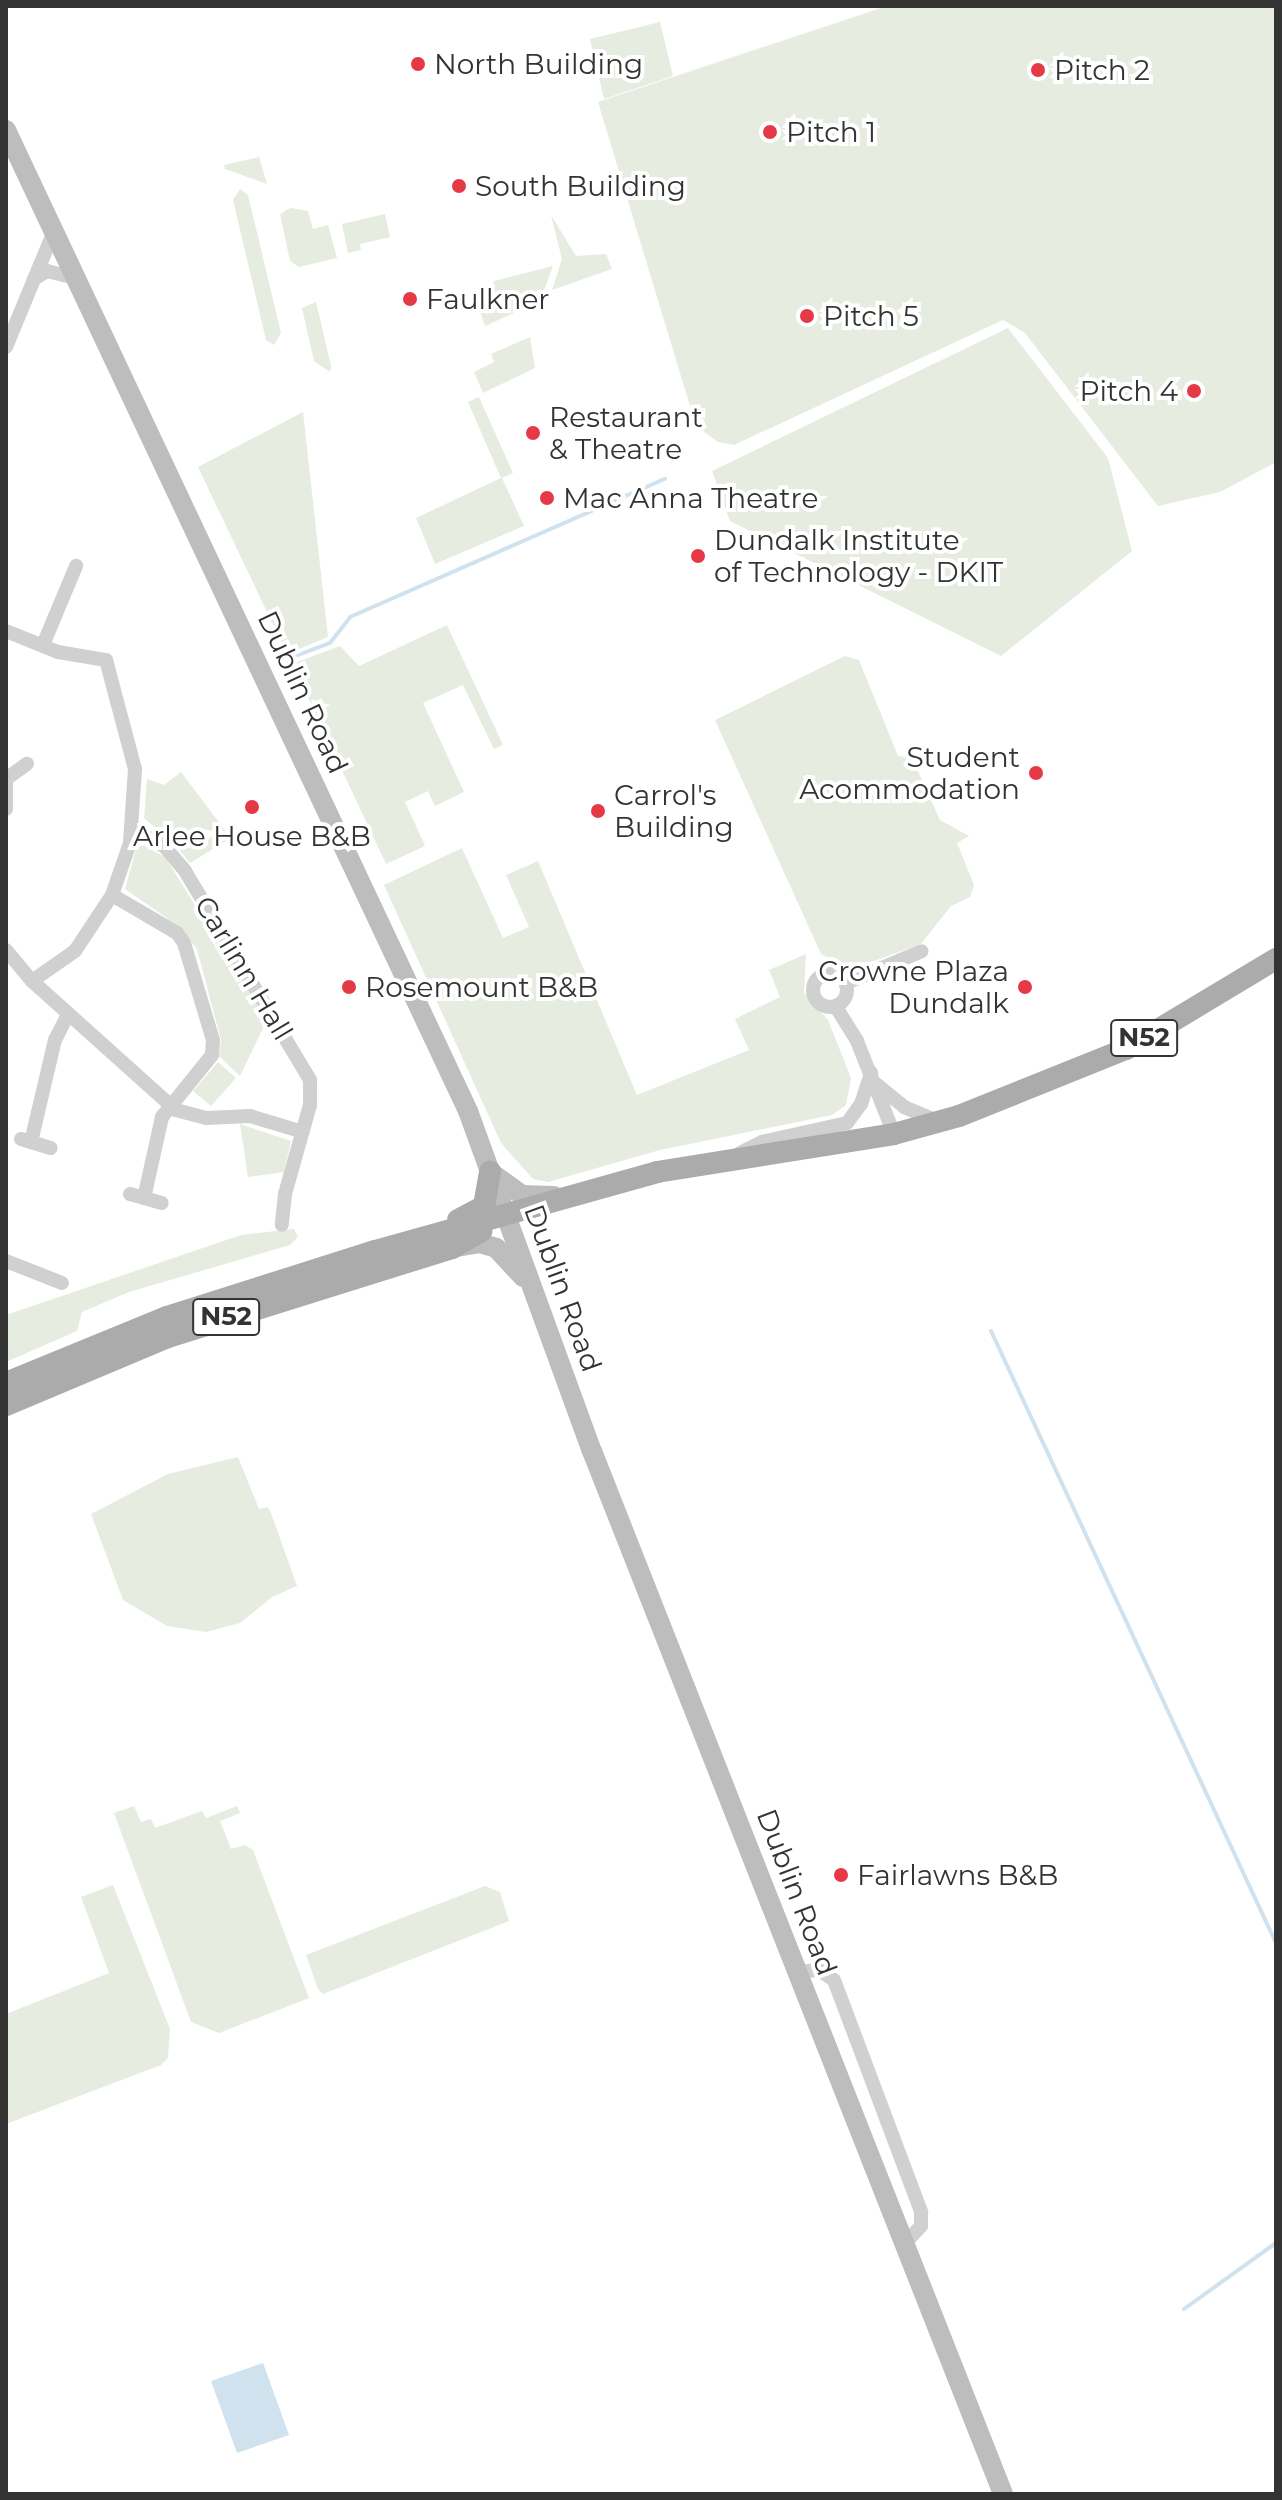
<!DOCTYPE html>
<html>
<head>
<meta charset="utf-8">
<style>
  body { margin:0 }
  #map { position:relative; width:1282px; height:2500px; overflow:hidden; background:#fff; font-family:Montserrat,sans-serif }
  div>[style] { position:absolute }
  .green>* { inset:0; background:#e6ecdf }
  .water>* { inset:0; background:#cfe2ee }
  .stream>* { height:4px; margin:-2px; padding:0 2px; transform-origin:2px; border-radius:2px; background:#cfe2ee }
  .street>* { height:14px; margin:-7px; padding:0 7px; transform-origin:7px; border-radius:7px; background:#d0d0d0 }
  .street>.ring { margin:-7px; padding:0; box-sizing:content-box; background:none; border:14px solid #d0d0d0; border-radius:50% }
  .secondary>* { height:20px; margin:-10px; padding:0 10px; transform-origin:10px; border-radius:10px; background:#bdbdbd }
  .primary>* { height:22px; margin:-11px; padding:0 11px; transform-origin:11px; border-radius:11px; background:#ababab }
  .dots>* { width:22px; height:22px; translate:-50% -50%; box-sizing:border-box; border:4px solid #fff; border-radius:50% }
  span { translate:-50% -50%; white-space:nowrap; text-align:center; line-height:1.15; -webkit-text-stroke:8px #fff; paint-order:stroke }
  .shield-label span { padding:2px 6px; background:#fff; border:2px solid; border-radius:6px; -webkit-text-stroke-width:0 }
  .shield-label { font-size:26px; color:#333; font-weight:700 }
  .poi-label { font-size:28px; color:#333 }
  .left { translate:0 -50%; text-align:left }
  .right { translate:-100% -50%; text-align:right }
  .street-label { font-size:28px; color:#333 }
  .frame { position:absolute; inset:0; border:8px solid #333; pointer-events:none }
</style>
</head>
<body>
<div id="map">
  <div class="green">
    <div style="clip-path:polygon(887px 6px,1276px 6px,1276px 462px,1220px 492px,1158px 506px,1025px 333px,1003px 320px,734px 445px,718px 442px,696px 426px,598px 102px)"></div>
    <div style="clip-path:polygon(660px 22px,673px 76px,604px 99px,590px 39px)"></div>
    <div style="clip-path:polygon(259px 157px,267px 184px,225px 169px,224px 165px)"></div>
    <div style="clip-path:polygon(240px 189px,248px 195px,281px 333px,274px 345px,266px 340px,233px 200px)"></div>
    <div style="clip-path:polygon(290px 208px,308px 211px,313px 229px,328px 225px,337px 258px,299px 267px,290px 261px,280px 214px)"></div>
    <div style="clip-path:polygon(385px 214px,390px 237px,360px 244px,361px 250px,348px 253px,342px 224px)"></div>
    <div style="clip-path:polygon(551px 215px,576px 256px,606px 254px,612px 269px,552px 290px,562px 259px)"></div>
    <div style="clip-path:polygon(553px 266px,540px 301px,485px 326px,475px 296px,490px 291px,494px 281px)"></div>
    <div style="clip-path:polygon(316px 302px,331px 366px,330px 372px,314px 361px,302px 308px)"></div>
    <div style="clip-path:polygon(1008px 328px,1108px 458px,1132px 551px,1001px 656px,730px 521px,712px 471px)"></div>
    <div style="clip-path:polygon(530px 337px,535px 368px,483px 393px,474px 372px,494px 362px,491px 354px)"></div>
    <div style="clip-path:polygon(479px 397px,513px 473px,502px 478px,524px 526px,435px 564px,416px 518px,501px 478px,468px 402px)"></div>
    <div style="clip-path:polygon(303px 412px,328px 637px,287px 654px,198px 467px)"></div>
    <div style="clip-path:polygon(447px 625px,503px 745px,494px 749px,463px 685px,423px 703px,464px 792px,435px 806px,428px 791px,405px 802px,425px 846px,386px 864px,292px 664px,340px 646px,359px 666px)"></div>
    <div style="clip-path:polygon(845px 656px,859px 660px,898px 756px,912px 758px,940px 820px,969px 836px,957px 843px,974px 885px,970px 897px,951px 906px,921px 944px,849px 970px,821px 954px,715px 720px)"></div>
    <div style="clip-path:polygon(181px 772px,227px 833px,194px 828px,173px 843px,144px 818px,147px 779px,164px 785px)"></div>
    <div style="clip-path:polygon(198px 832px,228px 840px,190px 863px,177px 847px)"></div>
    <div style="clip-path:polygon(142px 845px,165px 857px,267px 1020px,240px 1076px,219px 1056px,221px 1040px,197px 949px,177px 925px,125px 889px,136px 849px)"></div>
    <div style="clip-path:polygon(462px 848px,503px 938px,529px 927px,506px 875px,538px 861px,637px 1095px,749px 1050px,735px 1019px,780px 997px,769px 970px,806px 954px,804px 993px,828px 1020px,851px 1078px,846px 1105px,832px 1115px,660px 1150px,548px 1182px,533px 1179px,501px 1143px,384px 885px)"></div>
    <div style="clip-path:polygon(218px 1062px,236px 1078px,211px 1106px,193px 1091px)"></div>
    <div style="clip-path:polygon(240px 1124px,291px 1141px,284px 1172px,248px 1177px)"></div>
    <div style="clip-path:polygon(294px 1229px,298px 1237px,290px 1245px,129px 1292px,82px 1312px,77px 1331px,6px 1362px,6px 1315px,241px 1235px)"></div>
    <div style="clip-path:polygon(238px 1457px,259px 1509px,268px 1507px,271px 1513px,297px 1586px,272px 1597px,240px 1623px,206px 1632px,167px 1626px,123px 1600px,91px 1514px,168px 1474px)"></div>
    <div style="clip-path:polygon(134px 1806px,141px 1822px,151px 1819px,155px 1828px,202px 1811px,206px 1818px,237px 1806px,240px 1813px,220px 1821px,231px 1849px,245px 1845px,253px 1850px,309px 1998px,219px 2033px,191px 2022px,114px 1813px)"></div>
    <div style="clip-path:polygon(113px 1885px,170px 2029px,168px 2058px,161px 2065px,6px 2124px,6px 2014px,109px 1973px,81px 1897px)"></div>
    <div style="clip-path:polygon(485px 1886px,500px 1892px,509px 1921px,323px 1994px,318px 1989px,306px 1955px)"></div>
  </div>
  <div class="water">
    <div style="clip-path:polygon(263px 2363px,289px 2435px,237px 2453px,211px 2381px)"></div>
  </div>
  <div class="stream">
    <div style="left:290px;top:658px;width:43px;rotate:-20.6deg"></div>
    <div style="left:330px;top:643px;width:33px;rotate:-52deg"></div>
    <div style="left:350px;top:617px;width:344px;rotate:-23.7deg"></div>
    <div style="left:991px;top:1331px;width:675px;rotate:65.03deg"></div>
    <div style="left:1184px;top:2309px;width:113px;rotate:-35.7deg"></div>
  </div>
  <div class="street">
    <div style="left:34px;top:279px;width:15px;rotate:-32deg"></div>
    <div style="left:47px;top:271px;width:30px;rotate:14deg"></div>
    <div style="left:6px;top:347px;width:126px;rotate:-67.5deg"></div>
    <div style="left:6px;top:631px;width:56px;rotate:22deg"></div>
    <div style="left:58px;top:652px;width:49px;rotate:9.5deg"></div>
    <div style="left:106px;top:660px;width:113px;rotate:75.1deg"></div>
    <div style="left:135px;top:769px;width:74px;rotate:93.9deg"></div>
    <div style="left:130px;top:843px;width:55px;rotate:109.1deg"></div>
    <div style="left:112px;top:895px;width:67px;rotate:123.5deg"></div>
    <div style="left:75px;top:951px;width:52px;rotate:145.1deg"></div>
    <div style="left:43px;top:645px;width:86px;rotate:-67.3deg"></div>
    <div style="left:6px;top:779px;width:26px;rotate:-36deg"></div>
    <div style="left:6px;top:780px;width:29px;rotate:90deg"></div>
    <div style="left:131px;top:828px;width:39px;rotate:29deg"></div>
    <div style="left:165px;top:847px;width:31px;rotate:50deg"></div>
    <div style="left:185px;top:871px;width:244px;rotate:59.1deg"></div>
    <div style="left:310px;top:1080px;width:25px;rotate:90deg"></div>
    <div style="left:310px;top:1105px;width:92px;rotate:105.7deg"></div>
    <div style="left:285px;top:1194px;width:31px;rotate:96deg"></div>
    <div style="left:112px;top:895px;width:75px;rotate:30.3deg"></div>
    <div style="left:177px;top:933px;width:12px;rotate:55deg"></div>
    <div style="left:184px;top:943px;width:101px;rotate:73.4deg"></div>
    <div style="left:213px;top:1040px;width:15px;rotate:94deg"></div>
    <div style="left:212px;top:1055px;width:80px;rotate:128.9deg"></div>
    <div style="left:162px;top:1117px;width:83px;rotate:102.5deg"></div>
    <div style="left:6px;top:950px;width:40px;rotate:50deg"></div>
    <div style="left:32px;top:981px;width:193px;rotate:41.9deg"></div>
    <div style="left:176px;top:1110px;width:31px;rotate:15deg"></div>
    <div style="left:206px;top:1118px;width:44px;rotate:-2.6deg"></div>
    <div style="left:250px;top:1116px;width:55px;rotate:16.8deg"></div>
    <div class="ring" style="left:813px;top:973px;width:20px;height:20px"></div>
    <div style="left:846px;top:983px;width:82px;rotate:-22.8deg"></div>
    <div style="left:836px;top:1007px;width:40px;rotate:58deg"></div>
    <div style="left:857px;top:1041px;width:100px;rotate:68.3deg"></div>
    <div style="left:876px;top:1084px;width:36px;rotate:39deg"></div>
    <div style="left:904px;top:1107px;width:36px;rotate:23deg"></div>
    <div style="left:21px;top:1139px;width:31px;rotate:17deg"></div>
    <div style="left:31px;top:1142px;width:105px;rotate:-76.8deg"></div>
    <div style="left:55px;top:1040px;width:29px;rotate:-63deg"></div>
    <div style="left:740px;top:1153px;width:25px;rotate:-27deg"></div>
    <div style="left:762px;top:1142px;width:87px;rotate:-12.6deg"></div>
    <div style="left:847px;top:1123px;width:24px;rotate:-54deg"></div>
    <div style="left:861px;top:1104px;width:33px;rotate:-72deg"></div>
    <div style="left:130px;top:1194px;width:33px;rotate:16deg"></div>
    <div style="left:6px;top:1261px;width:60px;rotate:21.4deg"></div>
    <div style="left:799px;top:1972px;width:20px;rotate:-6deg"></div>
    <div style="left:819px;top:1970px;width:18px;rotate:34deg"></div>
    <div style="left:834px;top:1980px;width:248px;rotate:69.4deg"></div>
    <div style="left:921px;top:2212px;width:14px;rotate:90deg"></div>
    <div style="left:921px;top:2226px;width:25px;rotate:133deg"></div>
  </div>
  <div class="secondary">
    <div style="left:6px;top:130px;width:1084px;rotate:64.78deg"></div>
    <div style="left:468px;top:1111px;width:362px;rotate:70deg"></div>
    <div style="left:592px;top:1451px;width:1121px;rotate:68.49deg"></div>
    <div style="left:493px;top:1174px;width:36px;rotate:36deg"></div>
    <div style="left:522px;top:1195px;width:32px;rotate:2deg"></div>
    <div style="left:457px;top:1247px;width:22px;rotate:-10deg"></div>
    <div style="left:479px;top:1243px;width:18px;rotate:16deg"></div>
    <div style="left:496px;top:1248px;width:40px;rotate:47deg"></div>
  </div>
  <div class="primary">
    <div style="left:458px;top:1220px;width:30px;rotate:-28deg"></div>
    <div style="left:484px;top:1206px;width:35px;rotate:-80deg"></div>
    <div style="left:6px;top:1383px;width:174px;rotate:-22.3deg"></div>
    <div style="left:167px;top:1317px;width:218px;rotate:-17.6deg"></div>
    <div style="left:375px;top:1251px;width:293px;rotate:-15.6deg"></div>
    <div style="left:657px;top:1172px;width:240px;rotate:-9.1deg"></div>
    <div style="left:894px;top:1134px;width:67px;rotate:-15.5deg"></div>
    <div style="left:959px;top:1116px;width:180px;rotate:-21.9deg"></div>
    <div style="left:1126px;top:1049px;width:175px;rotate:-31deg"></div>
    <div style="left:6px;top:1405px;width:176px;rotate:-22.8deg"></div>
    <div style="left:168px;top:1337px;width:298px;rotate:-17.4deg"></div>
    <div style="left:452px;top:1248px;width:34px;rotate:-30deg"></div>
  </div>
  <div class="dots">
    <div style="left:418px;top:64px;background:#e63946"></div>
    <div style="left:1038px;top:70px;background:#e63946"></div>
    <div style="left:770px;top:132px;background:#e63946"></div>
    <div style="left:459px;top:186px;background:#e63946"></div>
    <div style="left:410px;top:299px;background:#e63946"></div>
    <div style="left:807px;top:316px;background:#e63946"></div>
    <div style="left:1194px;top:391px;background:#e63946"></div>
    <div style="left:533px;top:433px;background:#e63946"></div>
    <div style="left:547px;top:498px;background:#e63946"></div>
    <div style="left:698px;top:556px;background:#e63946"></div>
    <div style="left:1036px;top:773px;background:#e63946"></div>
    <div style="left:252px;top:807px;background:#e63946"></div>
    <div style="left:598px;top:811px;background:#e63946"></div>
    <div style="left:349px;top:987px;background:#e63946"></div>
    <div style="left:1025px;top:987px;background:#e63946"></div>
    <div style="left:841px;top:1875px;background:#e63946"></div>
  </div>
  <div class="shield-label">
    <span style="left:1144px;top:1038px">N52</span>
    <span style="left:226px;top:1317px">N52</span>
  </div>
  <div class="poi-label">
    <span class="left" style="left:434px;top:64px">North Building</span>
    <span class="left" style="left:1054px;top:70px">Pitch 2</span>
    <span class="left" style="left:786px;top:132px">Pitch 1</span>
    <span class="left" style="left:475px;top:186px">South Building</span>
    <span class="left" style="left:426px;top:299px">Faulkner</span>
    <span class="left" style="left:823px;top:316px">Pitch 5</span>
    <span class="right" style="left:1178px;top:391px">Pitch 4</span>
    <span class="left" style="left:549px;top:433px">Restaurant<br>&amp; Theatre</span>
    <span class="left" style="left:563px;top:498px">Mac Anna Theatre</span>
    <span class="left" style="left:714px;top:556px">Dundalk Institute<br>of Technology - DKIT</span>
    <span class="right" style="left:1020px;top:773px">Student<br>Acommodation</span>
    <span class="left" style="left:614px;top:811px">Carrol's<br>Building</span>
    <span style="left:252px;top:836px">Arlee House B&amp;B</span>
    <span class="right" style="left:1009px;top:987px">Crowne Plaza<br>Dundalk</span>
    <span class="left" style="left:365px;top:987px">Rosemount B&amp;B</span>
    <span class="left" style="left:857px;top:1875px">Fairlawns B&amp;B</span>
  </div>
  <div class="street-label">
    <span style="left:303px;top:692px;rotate:65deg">Dublin Road</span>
    <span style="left:244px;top:968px;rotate:59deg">Carlinn Hall</span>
    <span style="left:563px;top:1288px;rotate:70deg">Dublin Road</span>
    <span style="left:797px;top:1892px;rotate:69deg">Dublin Road</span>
  </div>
  <div class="frame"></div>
</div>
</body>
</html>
